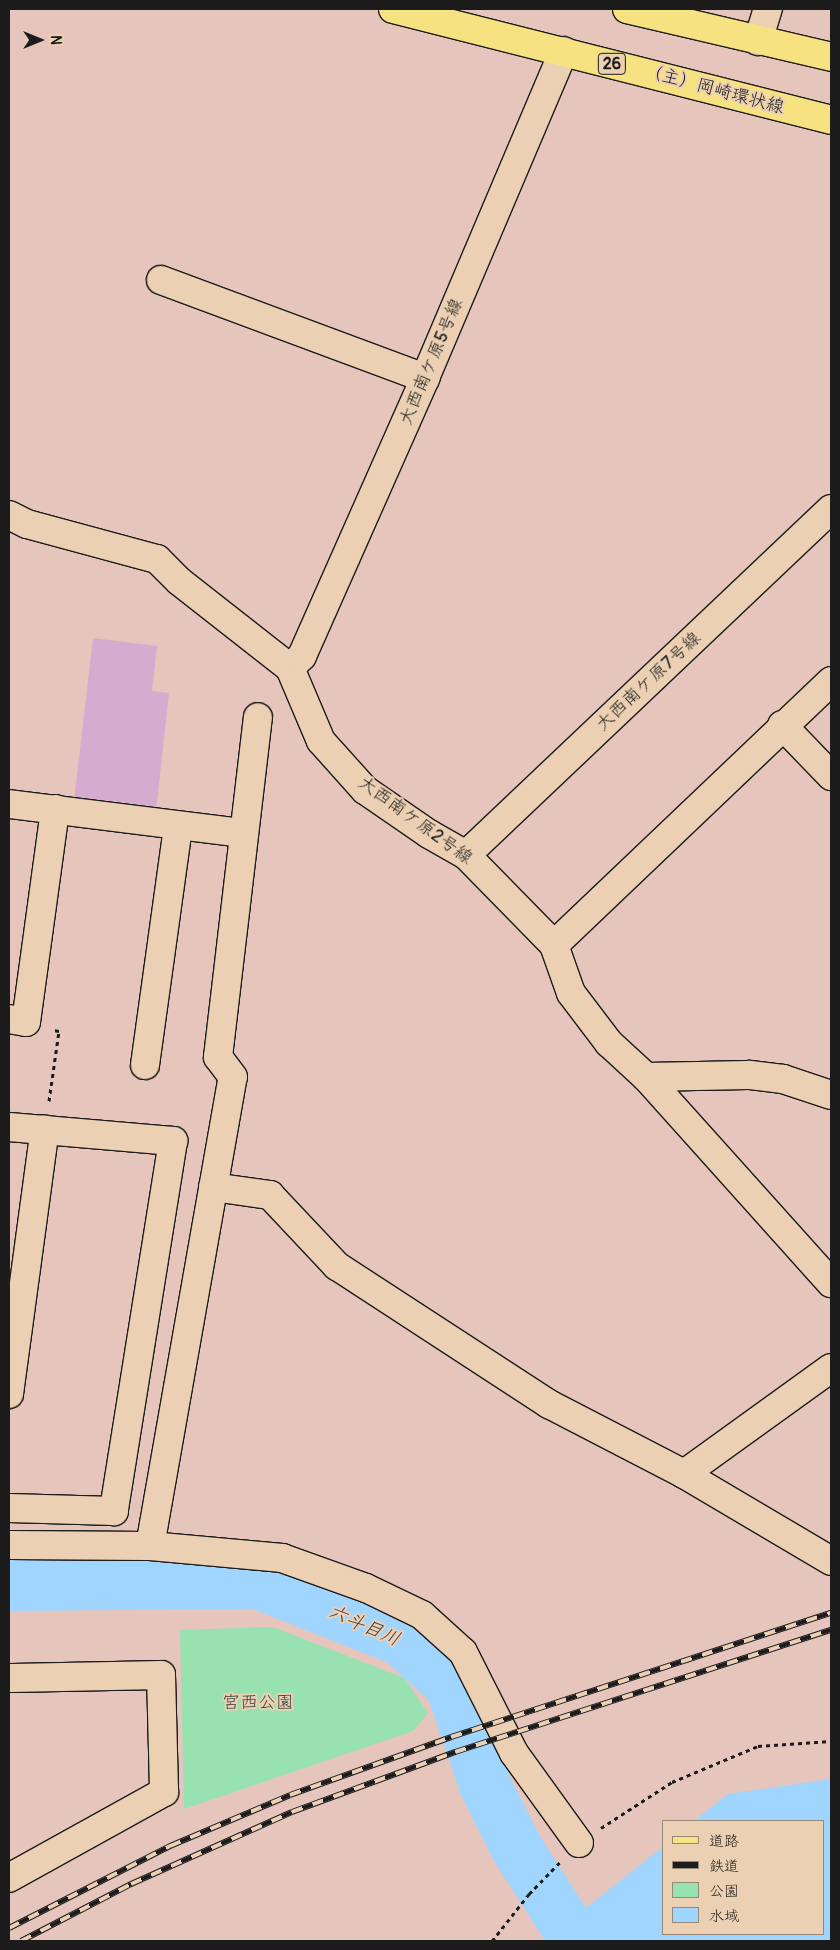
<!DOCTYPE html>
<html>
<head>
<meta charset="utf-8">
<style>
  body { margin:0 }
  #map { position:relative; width:840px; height:1950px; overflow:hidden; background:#e5c5bc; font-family:Pangolin,"Klee One",sans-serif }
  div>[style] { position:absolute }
  .green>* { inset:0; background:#98e1b0 }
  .water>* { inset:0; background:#a0d5ff }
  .river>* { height:52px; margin:-26px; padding:0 26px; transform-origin:26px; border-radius:26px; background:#a0d5ff }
  .building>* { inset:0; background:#d5abd0 }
  .path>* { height:3px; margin-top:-1.5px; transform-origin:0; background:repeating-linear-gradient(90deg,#1c1c1c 0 4px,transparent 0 8px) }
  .roads { filter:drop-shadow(1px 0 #1c1c1c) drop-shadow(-1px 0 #1c1c1c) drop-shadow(0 1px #1c1c1c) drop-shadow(0 -1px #1c1c1c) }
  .minor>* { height:28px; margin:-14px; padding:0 14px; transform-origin:14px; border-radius:14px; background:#ecd0b3 }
  .major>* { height:28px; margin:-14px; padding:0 14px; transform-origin:14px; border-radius:14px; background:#f7e281 }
  .rail>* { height:5.5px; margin-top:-2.75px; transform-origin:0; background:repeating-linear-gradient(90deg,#ecd0b3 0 11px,#1c1c1c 0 22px); box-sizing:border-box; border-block:1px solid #1c1c1c }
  span { translate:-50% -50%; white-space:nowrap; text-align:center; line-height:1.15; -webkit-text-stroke:4px #ecd0b3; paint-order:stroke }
  .shield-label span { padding:1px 4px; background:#ecd0b3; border:1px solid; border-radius:4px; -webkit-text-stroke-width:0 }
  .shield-label { font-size:16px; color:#1c1c1c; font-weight:700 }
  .street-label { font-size:18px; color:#1c1c1c }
  .park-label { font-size:18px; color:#35433a }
  .water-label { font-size:19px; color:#364149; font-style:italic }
  .frame { position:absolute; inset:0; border:10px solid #1c1c1c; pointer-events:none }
  .legend { position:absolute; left:662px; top:1820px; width:162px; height:115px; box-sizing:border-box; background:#ecd0b3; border:1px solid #987; margin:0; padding:6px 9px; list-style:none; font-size:15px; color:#1c1c1c }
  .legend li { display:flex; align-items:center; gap:10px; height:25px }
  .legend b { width:25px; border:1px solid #987 }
  .north { position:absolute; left:15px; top:15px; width:50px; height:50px; -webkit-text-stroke:4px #ecd0b3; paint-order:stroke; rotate:90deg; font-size:14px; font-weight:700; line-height:20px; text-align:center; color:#1c1c1c }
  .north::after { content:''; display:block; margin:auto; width:18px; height:22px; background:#1c1c1c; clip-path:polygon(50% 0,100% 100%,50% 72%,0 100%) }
</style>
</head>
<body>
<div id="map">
  <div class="green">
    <div style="clip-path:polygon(273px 1627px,404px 1678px,428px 1713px,413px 1731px,184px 1809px,180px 1630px)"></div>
  </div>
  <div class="water">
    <div style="clip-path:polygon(831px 1779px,831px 1941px,544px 1941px,664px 1846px,664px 1934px,824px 1934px,824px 1821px,694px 1821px,728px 1794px)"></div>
  </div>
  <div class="river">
    <div style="left:9px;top:1585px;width:249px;rotate:-0.5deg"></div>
    <div style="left:258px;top:1583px;width:154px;rotate:21.7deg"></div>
    <div style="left:401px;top:1640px;width:67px;rotate:42deg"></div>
    <div style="left:451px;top:1685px;width:106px;rotate:71.2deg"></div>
    <div style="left:485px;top:1785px;width:69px;rotate:63.4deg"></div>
    <div style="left:516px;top:1847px;width:112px;rotate:57.4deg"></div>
  </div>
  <div class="building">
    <div style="clip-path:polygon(93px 638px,157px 646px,152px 691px,169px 693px,156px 811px,74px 801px)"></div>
  </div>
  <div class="path">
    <div style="left:49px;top:1101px;width:71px;rotate:-81.9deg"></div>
    <div style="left:59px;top:1031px;width:6px;rotate:-171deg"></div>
    <div style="left:601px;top:1828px;width:85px;rotate:-32.9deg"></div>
    <div style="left:672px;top:1782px;width:93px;rotate:-22.7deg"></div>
    <div style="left:758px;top:1746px;width:73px;rotate:-3.9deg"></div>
    <div style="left:492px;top:1941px;width:60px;rotate:-51.8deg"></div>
    <div style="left:529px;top:1894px;width:45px;rotate:-45.9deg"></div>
  </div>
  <div class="roads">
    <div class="minor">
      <div style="left:758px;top:41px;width:34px;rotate:-73deg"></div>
      <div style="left:161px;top:280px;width:282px;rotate:20.4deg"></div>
      <div style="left:9px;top:515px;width:20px;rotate:27deg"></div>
      <div style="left:27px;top:524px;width:135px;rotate:15.1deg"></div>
      <div style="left:157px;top:559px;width:31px;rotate:45deg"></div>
      <div style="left:179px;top:581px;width:141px;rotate:38.1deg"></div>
      <div style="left:290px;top:668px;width:79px;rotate:67deg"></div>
      <div style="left:321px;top:741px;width:66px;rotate:48.1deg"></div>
      <div style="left:365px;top:790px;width:78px;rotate:34.5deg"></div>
      <div style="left:429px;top:834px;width:43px;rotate:29.6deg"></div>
      <div style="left:466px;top:855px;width:126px;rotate:45.6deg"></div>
      <div style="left:554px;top:945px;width:51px;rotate:70.5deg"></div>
      <div style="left:571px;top:993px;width:63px;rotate:52.8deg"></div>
      <div style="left:609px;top:1043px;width:50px;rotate:42.6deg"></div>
      <div style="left:290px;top:668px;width:17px;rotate:-45deg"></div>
      <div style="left:302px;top:656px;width:304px;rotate:-66.1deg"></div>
      <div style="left:425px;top:378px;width:355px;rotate:-67deg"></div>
      <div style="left:782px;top:725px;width:71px;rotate:46.1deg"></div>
      <div style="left:9px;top:804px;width:236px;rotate:7.1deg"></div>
      <div style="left:466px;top:855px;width:503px;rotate:-43.47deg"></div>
      <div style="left:554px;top:945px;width:383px;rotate:-43.6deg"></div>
      <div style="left:9px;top:1019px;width:17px;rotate:10deg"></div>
      <div style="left:26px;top:1022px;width:215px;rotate:-82.2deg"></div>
      <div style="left:145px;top:1065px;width:240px;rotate:-82.1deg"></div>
      <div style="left:831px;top:1095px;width:51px;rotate:-161.6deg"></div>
      <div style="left:783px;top:1079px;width:35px;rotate:-173deg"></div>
      <div style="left:748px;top:1075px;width:102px;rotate:178.9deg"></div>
      <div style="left:646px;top:1077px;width:277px;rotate:48.1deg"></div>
      <div style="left:9px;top:1127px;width:165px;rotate:4.9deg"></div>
      <div style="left:173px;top:1141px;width:375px;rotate:99.1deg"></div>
      <div style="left:114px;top:1511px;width:105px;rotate:-178.4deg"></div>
      <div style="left:213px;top:1187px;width:58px;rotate:8deg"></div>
      <div style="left:270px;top:1195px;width:98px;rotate:46.7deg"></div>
      <div style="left:337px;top:1266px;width:253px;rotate:33.1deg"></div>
      <div style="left:549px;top:1404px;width:152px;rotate:27.4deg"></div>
      <div style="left:684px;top:1474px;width:171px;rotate:30.6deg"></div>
      <div style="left:9px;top:1394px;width:267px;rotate:-82.3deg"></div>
      <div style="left:684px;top:1474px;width:181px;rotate:-35.8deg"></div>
      <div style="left:9px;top:1545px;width:141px;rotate:0.4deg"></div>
      <div style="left:150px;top:1546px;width:133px;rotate:5.2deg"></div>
      <div style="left:282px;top:1558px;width:89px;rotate:19.7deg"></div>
      <div style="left:366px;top:1588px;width:62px;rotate:25.7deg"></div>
      <div style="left:422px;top:1615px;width:55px;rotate:42.1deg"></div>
      <div style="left:463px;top:1652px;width:113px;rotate:63.2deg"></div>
      <div style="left:514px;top:1753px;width:111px;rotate:54.2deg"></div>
      <div style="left:150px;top:1546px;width:476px;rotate:-80deg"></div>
      <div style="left:233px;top:1077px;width:25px;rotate:-127deg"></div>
      <div style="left:218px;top:1057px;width:342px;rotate:-83.3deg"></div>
      <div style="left:9px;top:1678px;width:152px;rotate:-1.1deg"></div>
      <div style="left:161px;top:1675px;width:117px;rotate:88.5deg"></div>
      <div style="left:164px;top:1792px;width:177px;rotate:151deg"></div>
    </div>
    <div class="major">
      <div style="left:393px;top:9px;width:452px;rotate:14.2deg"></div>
      <div style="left:627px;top:9px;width:210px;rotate:13.2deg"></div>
    </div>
  </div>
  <div class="rail">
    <div style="left:9px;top:1928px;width:181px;rotate:-27deg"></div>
    <div style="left:170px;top:1846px;width:130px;rotate:-23deg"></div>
    <div style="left:290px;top:1795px;width:171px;rotate:-19.8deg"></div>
    <div style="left:451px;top:1737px;width:400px;rotate:-18.1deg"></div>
    <div style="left:21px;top:1941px;width:124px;rotate:-27.4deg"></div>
    <div style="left:131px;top:1884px;width:176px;rotate:-24.1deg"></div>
    <div style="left:292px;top:1812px;width:174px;rotate:-20.2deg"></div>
    <div style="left:455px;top:1752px;width:395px;rotate:-18deg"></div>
  </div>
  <div class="shield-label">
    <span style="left:612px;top:64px">26</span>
  </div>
  <div class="street-label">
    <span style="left:714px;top:90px;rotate:15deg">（主）岡崎環状線</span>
    <span style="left:432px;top:362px;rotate:-67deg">大西南ケ原5号線</span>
    <span style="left:649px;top:682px;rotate:-43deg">大西南ケ原7号線</span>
    <span style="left:415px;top:821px;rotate:36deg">大西南ケ原2号線</span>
  </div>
  <div class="park-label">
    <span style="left:258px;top:1703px">宮西公園</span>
  </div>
  <div class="water-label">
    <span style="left:364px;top:1626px;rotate:24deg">六斗目川</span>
  </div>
  <div class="frame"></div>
  <ul class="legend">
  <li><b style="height:6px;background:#f7e281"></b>道路</li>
  <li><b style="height:6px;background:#1c1c1c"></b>鉄道</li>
  <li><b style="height:14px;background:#98e1b0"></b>公園</li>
  <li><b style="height:14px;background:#a0d5ff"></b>水域</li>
  </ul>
  <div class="north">N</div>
</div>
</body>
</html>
